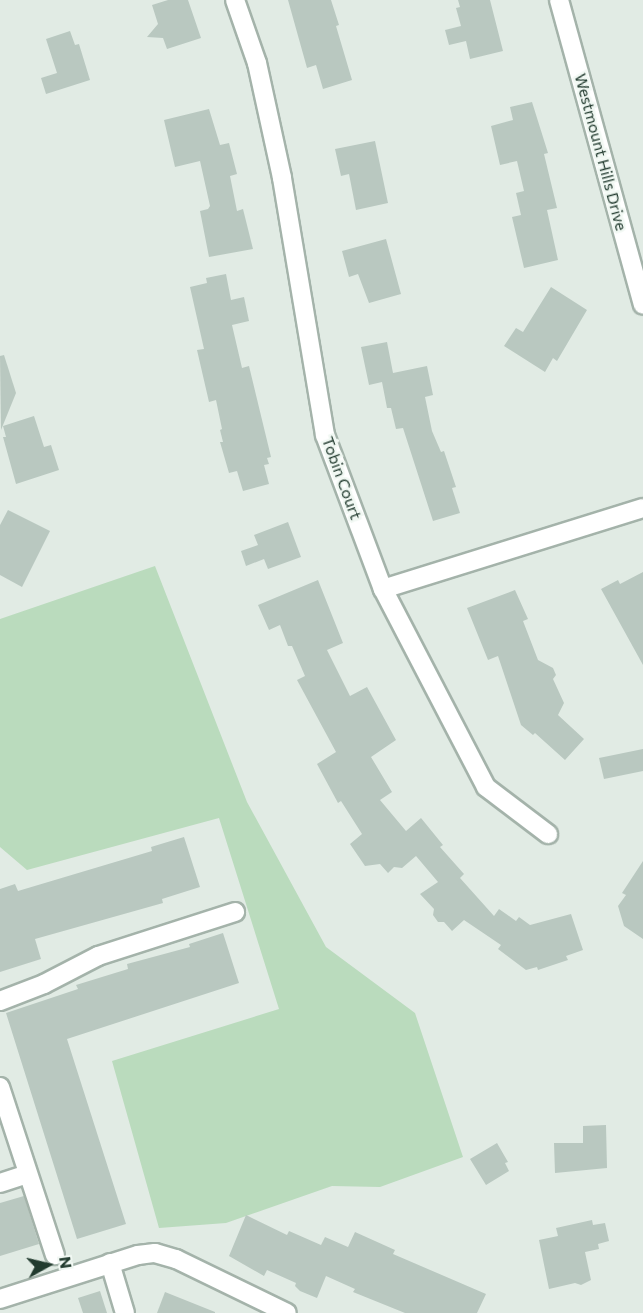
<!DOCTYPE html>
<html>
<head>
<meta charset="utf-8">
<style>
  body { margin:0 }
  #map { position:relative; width:643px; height:1313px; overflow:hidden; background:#e1ebe4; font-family:Commissioner,sans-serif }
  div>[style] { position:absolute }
  .green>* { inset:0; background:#badbbd }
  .building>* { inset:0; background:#b9c8c0 }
  .roads { filter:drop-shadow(2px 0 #a4b3aa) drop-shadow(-2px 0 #a4b3aa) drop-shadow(0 2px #a4b3aa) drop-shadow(0 -2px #a4b3aa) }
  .minor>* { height:18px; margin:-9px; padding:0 9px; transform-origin:9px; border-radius:9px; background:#fff }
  span { translate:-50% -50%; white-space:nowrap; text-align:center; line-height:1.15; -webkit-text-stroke:5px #f1f8f3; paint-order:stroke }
  .street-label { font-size:16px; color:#223b2f }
  .north { position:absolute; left:18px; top:1235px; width:60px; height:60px; -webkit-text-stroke:4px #f1f8f3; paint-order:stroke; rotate:82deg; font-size:16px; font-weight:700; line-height:24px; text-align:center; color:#223b2f }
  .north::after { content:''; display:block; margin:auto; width:21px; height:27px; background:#223b2f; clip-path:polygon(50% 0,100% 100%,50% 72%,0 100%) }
</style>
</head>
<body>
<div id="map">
  <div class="green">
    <div style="clip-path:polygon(155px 566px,247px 802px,326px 947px,415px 1013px,463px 1157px,380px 1187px,332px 1186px,226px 1223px,159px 1228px,112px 1061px,279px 1009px,219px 818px,27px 870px,0 847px,0 619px)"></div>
  </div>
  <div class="building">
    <div style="clip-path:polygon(168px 0,188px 0,201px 38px,167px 49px,163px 38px,147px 37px,158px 24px,152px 5px)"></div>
    <div style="clip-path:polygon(288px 0,331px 0,339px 25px,336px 26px,352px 80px,323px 89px,316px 65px,307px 68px)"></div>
    <div style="clip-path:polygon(458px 0,490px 0,503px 51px,470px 59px,466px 41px,449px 45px,445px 30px,461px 26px,456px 8px,460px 7px)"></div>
    <div style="clip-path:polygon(70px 31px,75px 45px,79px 44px,90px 80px,46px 94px,41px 78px,57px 73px,46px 39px)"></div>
    <div style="clip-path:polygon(532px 102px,548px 153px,544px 154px,557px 208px,547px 210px,558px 260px,524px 268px,512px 217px,521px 215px,516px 193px,524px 191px,517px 161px,500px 165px,491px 126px,513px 120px,510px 107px)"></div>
    <div style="clip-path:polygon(209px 109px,220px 145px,229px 143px,237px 174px,230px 176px,237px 211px,243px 209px,253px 249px,209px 257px,200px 211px,208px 209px,210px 206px,200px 161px,175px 167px,164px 120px)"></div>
    <div style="clip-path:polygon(375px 141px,388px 203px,356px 210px,349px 174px,341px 176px,335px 149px)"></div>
    <div style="clip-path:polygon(386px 239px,401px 294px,369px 303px,358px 274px,349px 277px,342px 251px)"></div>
    <div style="clip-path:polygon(226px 274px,231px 300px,244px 297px,249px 321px,232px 325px,242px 368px,249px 366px,271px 457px,267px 458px,269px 464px,264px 465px,269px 484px,243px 491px,237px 471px,229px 473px,220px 442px,223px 442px,220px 430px,222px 429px,216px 400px,209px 402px,197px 350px,204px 349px,190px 287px,207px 283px,206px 278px)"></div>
    <div style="clip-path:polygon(551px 287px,587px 310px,557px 361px,553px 358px,545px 372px,504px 346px,516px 328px,523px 332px)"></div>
    <div style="clip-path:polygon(387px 342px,393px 373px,427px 366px,433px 395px,425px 397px,432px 431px,441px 452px,444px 451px,456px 487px,452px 488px,460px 513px,433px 521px,403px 428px,396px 429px,391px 408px,387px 408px,382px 382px,369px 385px,361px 347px)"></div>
    <div style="clip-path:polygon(4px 355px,16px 393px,1px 430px,0 356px)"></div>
    <div style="clip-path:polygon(34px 416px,44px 447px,51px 445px,59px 470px,16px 484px,3px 437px,6px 437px,3px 426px)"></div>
    <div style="clip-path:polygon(8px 510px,50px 531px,22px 587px,0 575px,0 525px)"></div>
    <div style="clip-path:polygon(288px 522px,301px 557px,268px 569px,264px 559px,246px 566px,241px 551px,258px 545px,254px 535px)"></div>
    <div style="clip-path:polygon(643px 572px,643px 665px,601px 589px,618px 580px,620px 584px)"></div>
    <div style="clip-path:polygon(318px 580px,343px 643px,327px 650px,350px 696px,367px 687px,396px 740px,371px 757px,392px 792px,380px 800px,406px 831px,421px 818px,443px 845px,440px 847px,464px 874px,460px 878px,494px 916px,499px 909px,516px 921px,519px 917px,530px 925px,571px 914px,583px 950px,566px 956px,568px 960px,538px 970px,537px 967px,526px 970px,498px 949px,501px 945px,464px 920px,452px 931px,444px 922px,438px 922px,433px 915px,434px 909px,420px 894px,438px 882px,416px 856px,402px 868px,394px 867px,388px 873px,380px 864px,365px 866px,350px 844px,362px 834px,341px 801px,338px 803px,317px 764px,336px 752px,297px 680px,305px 676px,292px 646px,288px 646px,280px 625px,269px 630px,258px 605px)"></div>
    <div style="clip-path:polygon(515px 590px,528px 619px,523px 621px,538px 660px,553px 668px,556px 675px,553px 679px,564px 703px,558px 715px,584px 739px,565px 760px,535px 733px,533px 735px,521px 725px,498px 656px,488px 660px,467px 608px)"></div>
    <div style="clip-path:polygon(643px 749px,643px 771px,604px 779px,599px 758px)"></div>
    <div style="clip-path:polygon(184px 837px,200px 887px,162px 899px,163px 903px,35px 939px,41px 959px,0 972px,0 889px,15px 884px,18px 891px,152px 851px,151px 847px)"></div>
    <div style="clip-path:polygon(643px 861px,643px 939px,624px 926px,618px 906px,626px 895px,622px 893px)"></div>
    <div style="clip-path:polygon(223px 933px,239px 983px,67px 1039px,126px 1224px,77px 1239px,6px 1013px,78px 989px,76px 985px,128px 969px,127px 964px,190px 947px,189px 944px)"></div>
    <div style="clip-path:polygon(606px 1125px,607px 1168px,555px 1173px,554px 1143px,583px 1143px,583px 1126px)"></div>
    <div style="clip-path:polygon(497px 1143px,508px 1162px,505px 1163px,509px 1171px,486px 1185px,470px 1159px)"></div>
    <div style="clip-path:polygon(24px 1196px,39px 1244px,0 1256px,0 1203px)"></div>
    <div style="clip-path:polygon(246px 1215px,287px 1235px,289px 1231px,321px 1245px,325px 1237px,348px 1247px,355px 1232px,395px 1250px,393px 1254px,486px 1294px,477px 1313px,405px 1313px,353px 1292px,355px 1289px,326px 1276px,317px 1298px,300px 1291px,295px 1286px,296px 1283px,267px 1270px,264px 1276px,229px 1256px)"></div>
    <div style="clip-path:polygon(592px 1220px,593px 1225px,605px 1223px,609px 1241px,598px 1244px,599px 1249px,585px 1252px,591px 1280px,581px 1285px,575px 1283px,549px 1289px,539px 1240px,558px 1236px,556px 1228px)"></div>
    <div style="clip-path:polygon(100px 1291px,107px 1313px,83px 1313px,78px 1298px)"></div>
    <div style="clip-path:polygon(165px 1292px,215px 1312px,215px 1313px,157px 1313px)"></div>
  </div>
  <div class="roads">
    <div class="minor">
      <div style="left:235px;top:0;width:67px;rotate:70.8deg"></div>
      <div style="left:257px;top:63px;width:118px;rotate:77.7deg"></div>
      <div style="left:282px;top:178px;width:261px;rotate:80.5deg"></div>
      <div style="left:325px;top:435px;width:165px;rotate:69.4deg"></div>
      <div style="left:383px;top:589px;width:223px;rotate:62.5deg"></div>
      <div style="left:486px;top:787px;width:78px;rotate:37.2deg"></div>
      <div style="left:559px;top:0;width:316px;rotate:74.6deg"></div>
      <div style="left:383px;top:589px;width:272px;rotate:-17.3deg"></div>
      <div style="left:0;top:1001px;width:47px;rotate:-21.1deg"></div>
      <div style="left:44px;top:984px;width:61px;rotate:-27.4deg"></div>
      <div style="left:98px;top:956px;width:144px;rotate:-17.8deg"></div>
      <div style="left:0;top:1087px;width:177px;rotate:71.9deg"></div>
      <div style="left:0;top:1183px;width:29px;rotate:-18deg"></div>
      <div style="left:110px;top:1263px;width:52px;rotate:73.3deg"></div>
      <div style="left:0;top:1299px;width:145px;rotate:-17.7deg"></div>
      <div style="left:138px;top:1255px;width:17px;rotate:-7deg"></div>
      <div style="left:155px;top:1253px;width:22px;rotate:16deg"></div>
      <div style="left:176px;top:1259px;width:123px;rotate:25.9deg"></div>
    </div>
  </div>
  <div class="street-label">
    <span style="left:601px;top:152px;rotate:75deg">Westmount Hills Drive</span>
    <span style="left:342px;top:478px;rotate:70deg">Tobin Court</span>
  </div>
  <div class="north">N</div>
</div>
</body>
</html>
